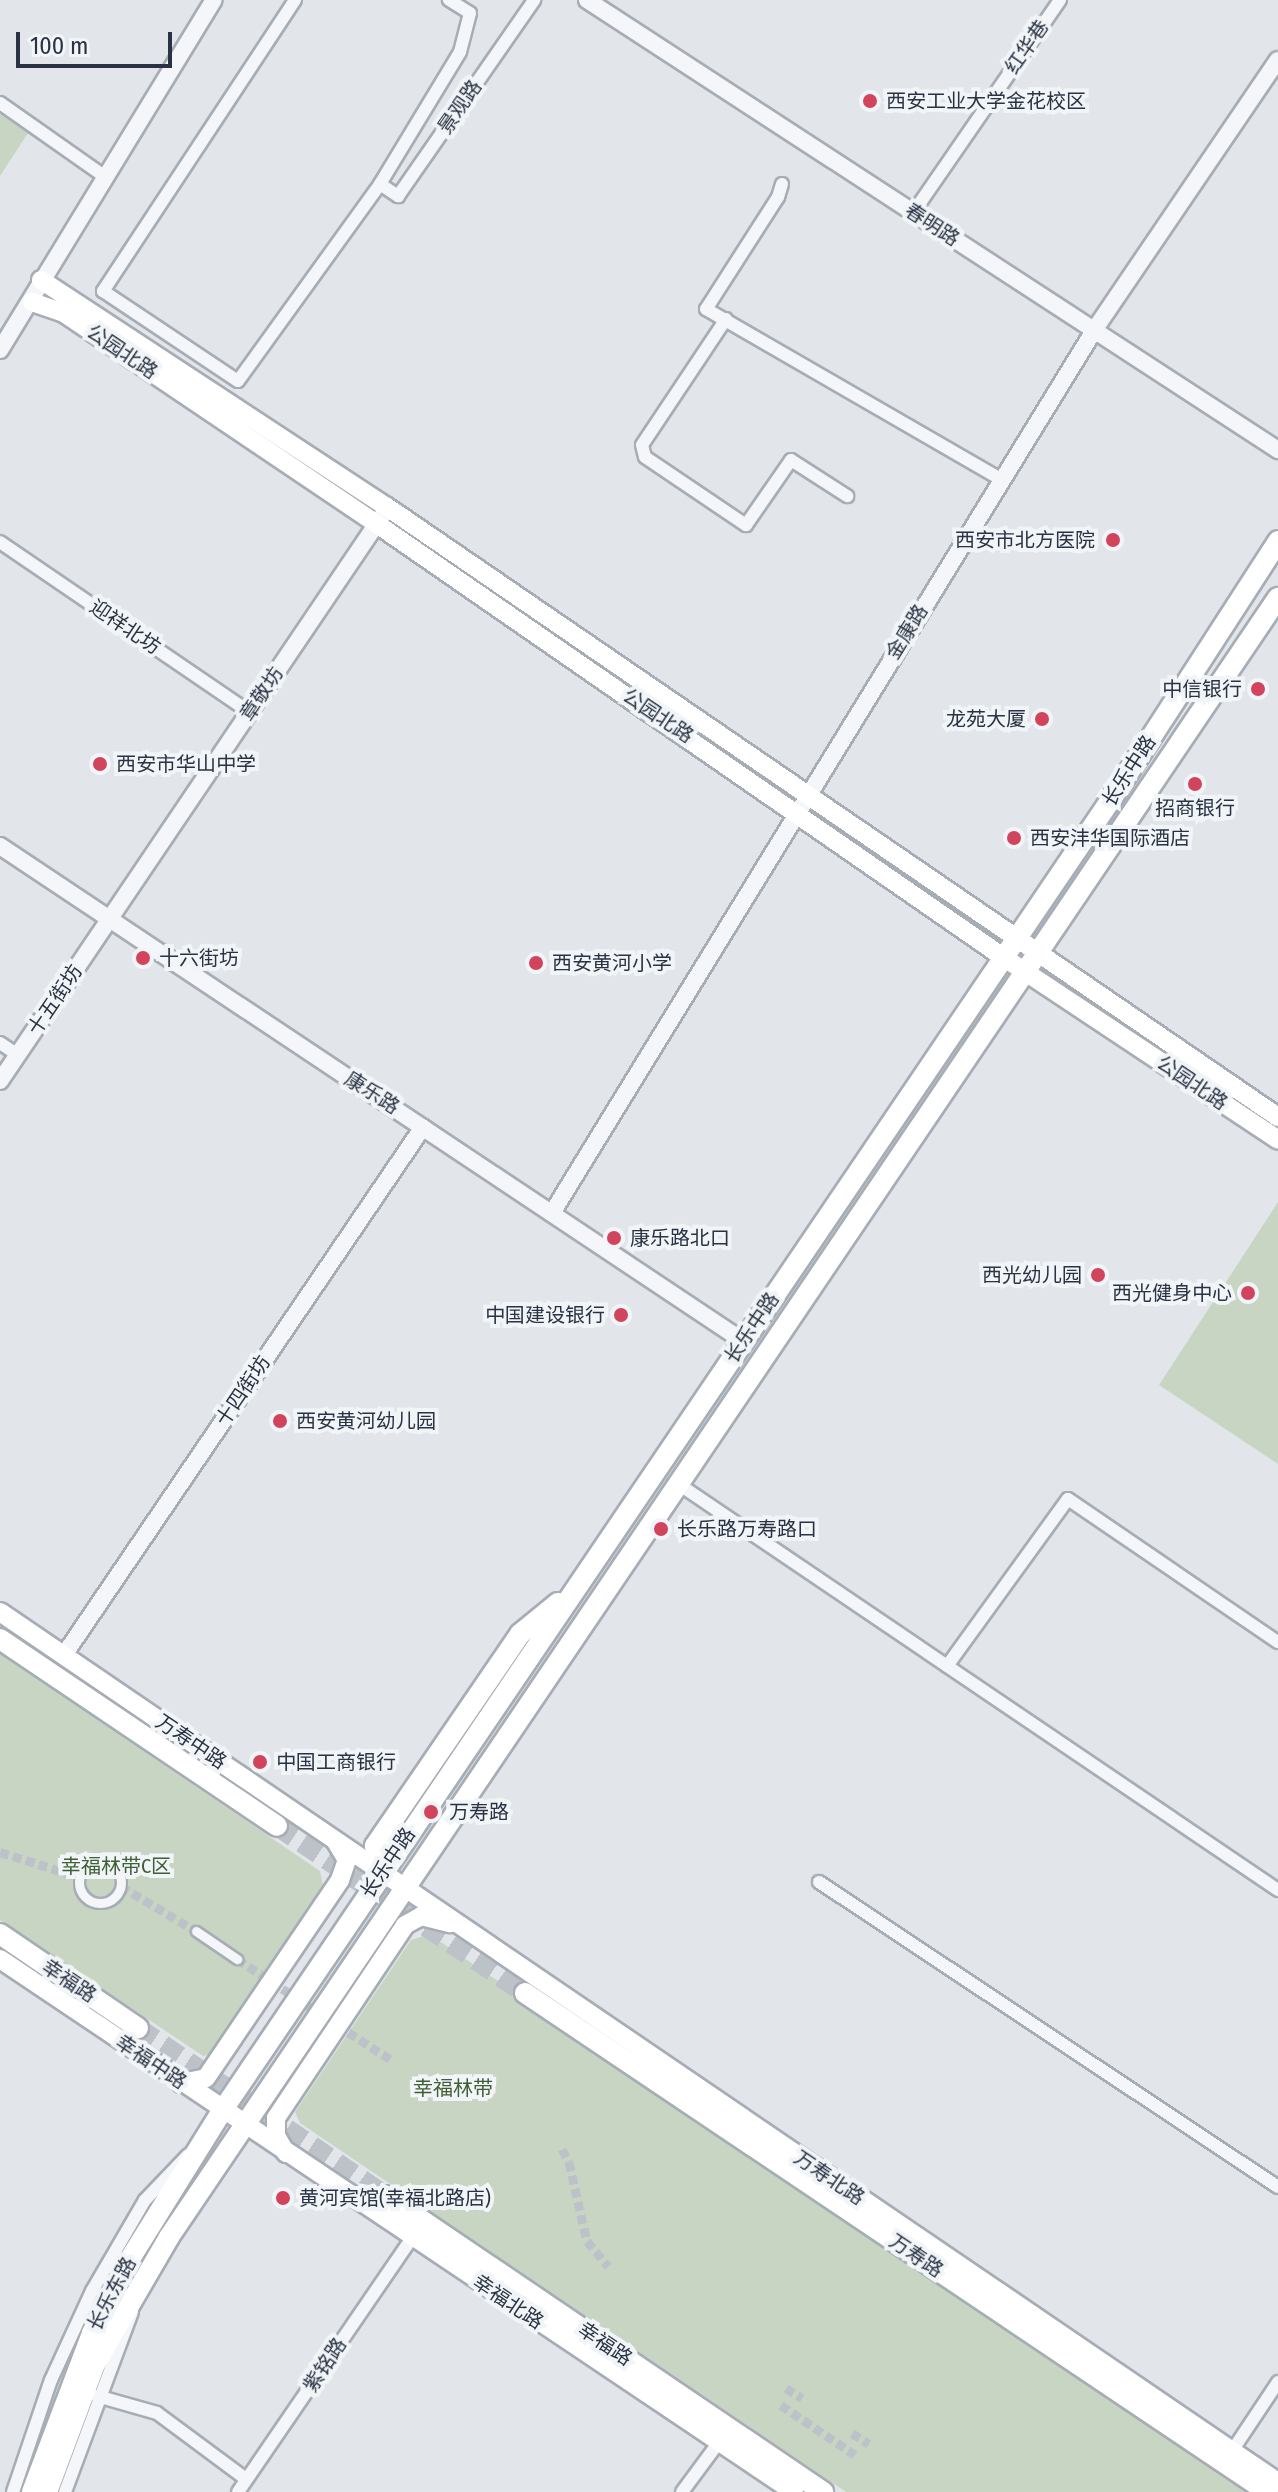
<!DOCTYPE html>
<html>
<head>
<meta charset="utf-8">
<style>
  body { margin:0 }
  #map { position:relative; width:1278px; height:2492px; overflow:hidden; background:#e2e6eb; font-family:"Fira Sans Condensed","Noto Sans SC",sans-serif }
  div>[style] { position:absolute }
  .green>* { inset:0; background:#c8d5c3 }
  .pedestrian-tunnel>* { height:9px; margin-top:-4.5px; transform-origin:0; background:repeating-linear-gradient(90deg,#bdc2c9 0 9px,transparent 0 13.5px) }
  .primary-tunnel>* { height:20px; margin-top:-10px; transform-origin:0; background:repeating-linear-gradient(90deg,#bdc2c9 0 20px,transparent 0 30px) }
  .roads { filter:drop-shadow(2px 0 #a7adb5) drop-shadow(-2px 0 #a7adb5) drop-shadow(0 2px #a7adb5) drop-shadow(0 -2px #a7adb5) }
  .pedestrian>* { height:9px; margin:-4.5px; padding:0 4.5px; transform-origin:4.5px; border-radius:4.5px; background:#f5f6f9 }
  .pedestrian>.ring { margin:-4.5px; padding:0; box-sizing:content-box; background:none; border:9px solid #f5f6f9; border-radius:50% }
  .minor>* { height:12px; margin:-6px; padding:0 6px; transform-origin:6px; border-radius:6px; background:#f5f6f9 }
  .tertiary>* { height:16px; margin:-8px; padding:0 8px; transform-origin:8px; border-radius:8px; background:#f5f6f9 }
  .secondary>* { height:18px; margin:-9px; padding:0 9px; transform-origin:9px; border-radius:9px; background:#fff }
  .primary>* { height:20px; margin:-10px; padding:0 10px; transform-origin:10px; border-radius:10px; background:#fff }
  .dots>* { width:22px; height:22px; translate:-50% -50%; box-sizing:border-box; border:4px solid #f2f5f8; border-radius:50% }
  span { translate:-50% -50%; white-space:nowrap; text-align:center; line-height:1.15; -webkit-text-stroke:8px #f2f5f8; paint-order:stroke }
  .street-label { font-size:20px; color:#293343 }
  .poi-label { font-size:20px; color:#293343 }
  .left { translate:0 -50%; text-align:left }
  .right { translate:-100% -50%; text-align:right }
  .park-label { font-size:20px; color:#3f6036 }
  .scale { position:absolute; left:16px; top:32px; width:156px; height:36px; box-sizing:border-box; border:4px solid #293343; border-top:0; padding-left:10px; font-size:24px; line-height:28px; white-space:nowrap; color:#293343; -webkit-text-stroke:6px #f2f5f8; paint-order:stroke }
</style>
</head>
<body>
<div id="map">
  <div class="green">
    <div style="clip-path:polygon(0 114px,28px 133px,0 176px)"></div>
    <div style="clip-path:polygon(1278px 1202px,1278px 1464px,1159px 1385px)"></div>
    <div style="clip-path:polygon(0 1654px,320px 1871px,324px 1890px,213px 2054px,203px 2056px,0 1920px)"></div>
    <div style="clip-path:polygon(429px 1934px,1248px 2492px,846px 2492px,300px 2123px,295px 2112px,411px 1940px)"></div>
  </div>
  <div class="pedestrian-tunnel">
    <div style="left:0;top:1852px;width:84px;rotate:17.4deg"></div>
    <div style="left:121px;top:1886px;width:87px;rotate:31deg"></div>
    <div style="left:237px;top:1959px;width:100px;rotate:33.2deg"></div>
    <div style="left:337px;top:2025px;width:67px;rotate:32.7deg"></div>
    <div style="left:562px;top:2149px;width:15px;rotate:62deg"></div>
    <div style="left:569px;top:2162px;width:81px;rotate:77.2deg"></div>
    <div style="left:587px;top:2241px;width:33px;rotate:50deg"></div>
    <div style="left:786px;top:2388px;width:19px;rotate:32deg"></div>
    <div style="left:781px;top:2405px;width:89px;rotate:34deg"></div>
    <div style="left:852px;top:2433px;width:20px;rotate:33deg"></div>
  </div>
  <div class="primary-tunnel">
    <div style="left:277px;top:1826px;width:299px;rotate:34deg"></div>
    <div style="left:138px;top:2028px;width:300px;rotate:34.1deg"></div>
  </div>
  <div class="roads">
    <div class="pedestrian">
      <div class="ring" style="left:79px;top:1861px;width:33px;height:33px"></div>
      <div style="left:196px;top:1931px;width:50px;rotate:34.3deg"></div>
    </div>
    <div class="minor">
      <div style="left:295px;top:0;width:349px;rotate:123.4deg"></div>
      <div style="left:103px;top:291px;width:162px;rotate:33.7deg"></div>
      <div style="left:238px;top:381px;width:243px;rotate:-54.2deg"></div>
      <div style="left:380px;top:184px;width:154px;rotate:-58.8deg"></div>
      <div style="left:460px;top:52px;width:40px;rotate:-75.6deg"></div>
      <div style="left:470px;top:13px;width:25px;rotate:-148deg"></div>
      <div style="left:0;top:103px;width:127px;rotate:35.1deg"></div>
      <div style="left:380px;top:184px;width:22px;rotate:34deg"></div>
      <div style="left:398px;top:196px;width:239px;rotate:-55.2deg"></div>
      <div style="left:782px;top:184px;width:14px;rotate:107deg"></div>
      <div style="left:778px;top:197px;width:133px;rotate:122.7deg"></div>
      <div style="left:706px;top:309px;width:340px;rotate:30deg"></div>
      <div style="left:913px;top:213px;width:259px;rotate:-55.4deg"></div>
      <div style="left:726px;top:319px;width:151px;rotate:123.7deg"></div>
      <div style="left:642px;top:445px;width:12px;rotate:76deg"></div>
      <div style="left:645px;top:457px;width:122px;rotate:34deg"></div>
      <div style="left:746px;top:525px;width:79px;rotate:-55.3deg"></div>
      <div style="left:791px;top:460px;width:67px;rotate:32.7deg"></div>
      <div style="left:0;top:542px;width:301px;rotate:34.3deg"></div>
      <div style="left:0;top:1043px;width:22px;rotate:34deg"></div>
      <div style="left:677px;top:1483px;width:726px;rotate:34.11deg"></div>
      <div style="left:947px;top:1666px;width:206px;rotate:-54.1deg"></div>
      <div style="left:1068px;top:1499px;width:254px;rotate:34.3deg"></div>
      <div style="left:819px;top:1882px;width:551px;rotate:33.6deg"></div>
      <div style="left:97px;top:2396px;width:62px;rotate:15.8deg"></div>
      <div style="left:157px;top:2413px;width:111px;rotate:36.6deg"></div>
      <div style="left:1232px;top:2451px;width:83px;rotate:-56.3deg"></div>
      <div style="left:13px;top:2492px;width:118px;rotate:-71.3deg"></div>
      <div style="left:51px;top:2380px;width:98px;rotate:-65.3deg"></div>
      <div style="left:92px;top:2291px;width:105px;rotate:-59.8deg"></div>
      <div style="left:145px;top:2200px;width:62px;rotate:-46.3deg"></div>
      <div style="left:65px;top:2492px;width:192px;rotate:-69.6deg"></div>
      <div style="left:238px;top:2492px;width:308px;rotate:-55.6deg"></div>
      <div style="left:682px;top:2492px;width:62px;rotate:-53.5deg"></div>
    </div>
    <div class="tertiary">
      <div style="left:587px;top:0;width:825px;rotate:33.07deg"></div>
      <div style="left:0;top:350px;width:410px;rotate:-58.6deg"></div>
      <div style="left:0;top:846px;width:893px;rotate:33.67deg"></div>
      <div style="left:0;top:1081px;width:682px;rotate:-55.94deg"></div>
      <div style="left:552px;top:1213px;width:1037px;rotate:-58.44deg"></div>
      <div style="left:1095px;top:329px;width:325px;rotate:-55.8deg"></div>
      <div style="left:64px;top:1655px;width:638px;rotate:-55.79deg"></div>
    </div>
    <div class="secondary">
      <div style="left:41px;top:280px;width:414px;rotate:33.3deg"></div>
      <div style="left:387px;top:507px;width:1080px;rotate:34.4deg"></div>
      <div style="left:32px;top:302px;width:34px;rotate:19deg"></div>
      <div style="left:64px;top:313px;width:377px;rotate:34deg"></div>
      <div style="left:377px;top:524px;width:761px;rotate:34.67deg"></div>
      <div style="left:1003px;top:957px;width:330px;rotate:33.6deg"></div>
      <div style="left:0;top:1612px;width:1546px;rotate:34.25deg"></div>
      <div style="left:0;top:1959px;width:956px;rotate:33.87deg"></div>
      <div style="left:181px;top:2083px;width:25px;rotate:-11deg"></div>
      <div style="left:206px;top:2078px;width:239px;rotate:-55.9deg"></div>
      <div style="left:340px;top:1880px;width:21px;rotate:-71deg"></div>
      <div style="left:347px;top:1860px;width:21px;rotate:-121deg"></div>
      <div style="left:286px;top:2153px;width:20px;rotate:-120deg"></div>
      <div style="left:276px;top:2136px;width:18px;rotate:-90deg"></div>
      <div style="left:276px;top:2118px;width:232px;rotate:-56.2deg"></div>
      <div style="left:405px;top:1925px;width:18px;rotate:-29deg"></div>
      <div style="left:421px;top:1916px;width:30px;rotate:14deg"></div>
    </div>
    <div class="primary">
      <div style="left:0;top:1639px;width:334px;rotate:34deg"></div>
      <div style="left:382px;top:1872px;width:27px;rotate:-105deg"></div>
      <div style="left:375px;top:1846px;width:257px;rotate:-55.6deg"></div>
      <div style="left:520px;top:1634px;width:49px;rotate:-39.2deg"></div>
      <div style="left:0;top:1934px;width:167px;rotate:34.3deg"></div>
      <div style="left:525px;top:1993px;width:895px;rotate:33.89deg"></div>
      <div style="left:386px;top:2196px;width:528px;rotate:34.11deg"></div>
      <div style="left:32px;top:2492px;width:170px;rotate:-69.3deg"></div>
      <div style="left:92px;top:2333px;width:89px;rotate:-62.6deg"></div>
      <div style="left:133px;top:2254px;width:168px;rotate:-58.1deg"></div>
      <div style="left:222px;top:2111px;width:1586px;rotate:-55.87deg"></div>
      <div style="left:1112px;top:798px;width:306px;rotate:-57.1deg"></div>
      <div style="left:47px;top:2492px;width:134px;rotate:-69.5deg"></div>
      <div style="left:94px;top:2366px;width:149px;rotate:-59.8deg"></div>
      <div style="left:169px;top:2237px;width:1979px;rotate:-55.92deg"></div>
    </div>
  </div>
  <div class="dots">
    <div style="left:870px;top:101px;background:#d2445d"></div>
    <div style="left:1113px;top:540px;background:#d2445d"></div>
    <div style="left:1258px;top:689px;background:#d2445d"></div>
    <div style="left:1042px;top:719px;background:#d2445d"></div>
    <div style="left:100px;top:764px;background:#d2445d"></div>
    <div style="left:1195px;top:784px;background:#d2445d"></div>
    <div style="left:1014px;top:838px;background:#d2445d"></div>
    <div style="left:143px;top:958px;background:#d2445d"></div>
    <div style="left:536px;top:963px;background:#d2445d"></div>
    <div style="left:614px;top:1238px;background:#d2445d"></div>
    <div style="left:1098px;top:1275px;background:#d2445d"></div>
    <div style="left:1248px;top:1293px;background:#d2445d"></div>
    <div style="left:621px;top:1315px;background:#d2445d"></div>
    <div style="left:280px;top:1421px;background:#d2445d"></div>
    <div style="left:661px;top:1529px;background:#d2445d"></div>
    <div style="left:260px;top:1762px;background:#d2445d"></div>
    <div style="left:431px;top:1812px;background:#d2445d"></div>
    <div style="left:283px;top:2198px;background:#d2445d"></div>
  </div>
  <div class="street-label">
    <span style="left:1027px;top:47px;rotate:-55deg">红华巷</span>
    <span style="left:460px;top:107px;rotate:-55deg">景观路</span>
    <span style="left:932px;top:225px;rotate:33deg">春明路</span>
    <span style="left:122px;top:352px;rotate:34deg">公园北路</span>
    <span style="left:125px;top:627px;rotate:34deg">迎祥北坊</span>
    <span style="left:907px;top:632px;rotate:-58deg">金康路</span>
    <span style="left:262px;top:694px;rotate:-56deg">章敬坊</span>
    <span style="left:658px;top:716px;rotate:34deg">公园北路</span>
    <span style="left:1129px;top:771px;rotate:-57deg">长乐中路</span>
    <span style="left:55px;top:1000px;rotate:-56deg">十五街坊</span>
    <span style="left:1192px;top:1083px;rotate:34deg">公园北路</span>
    <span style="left:372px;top:1093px;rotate:33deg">康乐路</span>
    <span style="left:752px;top:1328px;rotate:-56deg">长乐中路</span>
    <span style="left:243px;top:1391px;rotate:-56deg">十四街坊</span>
    <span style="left:191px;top:1742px;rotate:34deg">万寿中路</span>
    <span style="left:388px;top:1863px;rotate:-56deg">长乐中路</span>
    <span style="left:69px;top:1981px;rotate:34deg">幸福路</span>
    <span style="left:151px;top:2062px;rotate:34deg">幸福中路</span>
    <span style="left:829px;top:2178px;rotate:34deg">万寿北路</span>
    <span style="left:916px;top:2256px;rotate:34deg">万寿路</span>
    <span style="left:112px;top:2294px;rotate:-62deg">长乐东路</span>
    <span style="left:508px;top:2302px;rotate:34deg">幸福北路</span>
    <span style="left:605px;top:2344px;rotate:34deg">幸福路</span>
    <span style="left:325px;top:2365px;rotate:-56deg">紫铭路</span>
  </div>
  <div class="poi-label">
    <span class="left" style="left:886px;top:101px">西安工业大学金花校区</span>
    <span class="right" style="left:1095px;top:540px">西安市北方医院</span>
    <span class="right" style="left:1242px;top:689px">中信银行</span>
    <span class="right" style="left:1026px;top:719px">龙苑大厦</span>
    <span class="left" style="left:116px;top:764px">西安市华山中学</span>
    <span style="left:1195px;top:808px">招商银行</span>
    <span class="left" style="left:1030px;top:838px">西安沣华国际酒店</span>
    <span class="left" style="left:159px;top:958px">十六街坊</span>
    <span class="left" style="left:552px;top:963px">西安黄河小学</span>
    <span class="left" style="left:630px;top:1238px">康乐路北口</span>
    <span class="right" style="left:1082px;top:1275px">西光幼儿园</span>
    <span class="right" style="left:1232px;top:1293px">西光健身中心</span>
    <span class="right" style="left:605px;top:1315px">中国建设银行</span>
    <span class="left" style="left:296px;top:1421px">西安黄河幼儿园</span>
    <span class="left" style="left:677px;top:1529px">长乐路万寿路口</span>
    <span class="left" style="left:276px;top:1762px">中国工商银行</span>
    <span class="left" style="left:449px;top:1812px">万寿路</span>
    <span class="left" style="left:299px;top:2198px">黄河宾馆(幸福北路店)</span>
  </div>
  <div class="park-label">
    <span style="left:116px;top:1866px">幸福林带C区</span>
    <span style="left:453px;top:2088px">幸福林带</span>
  </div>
  <div class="scale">100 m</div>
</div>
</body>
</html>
